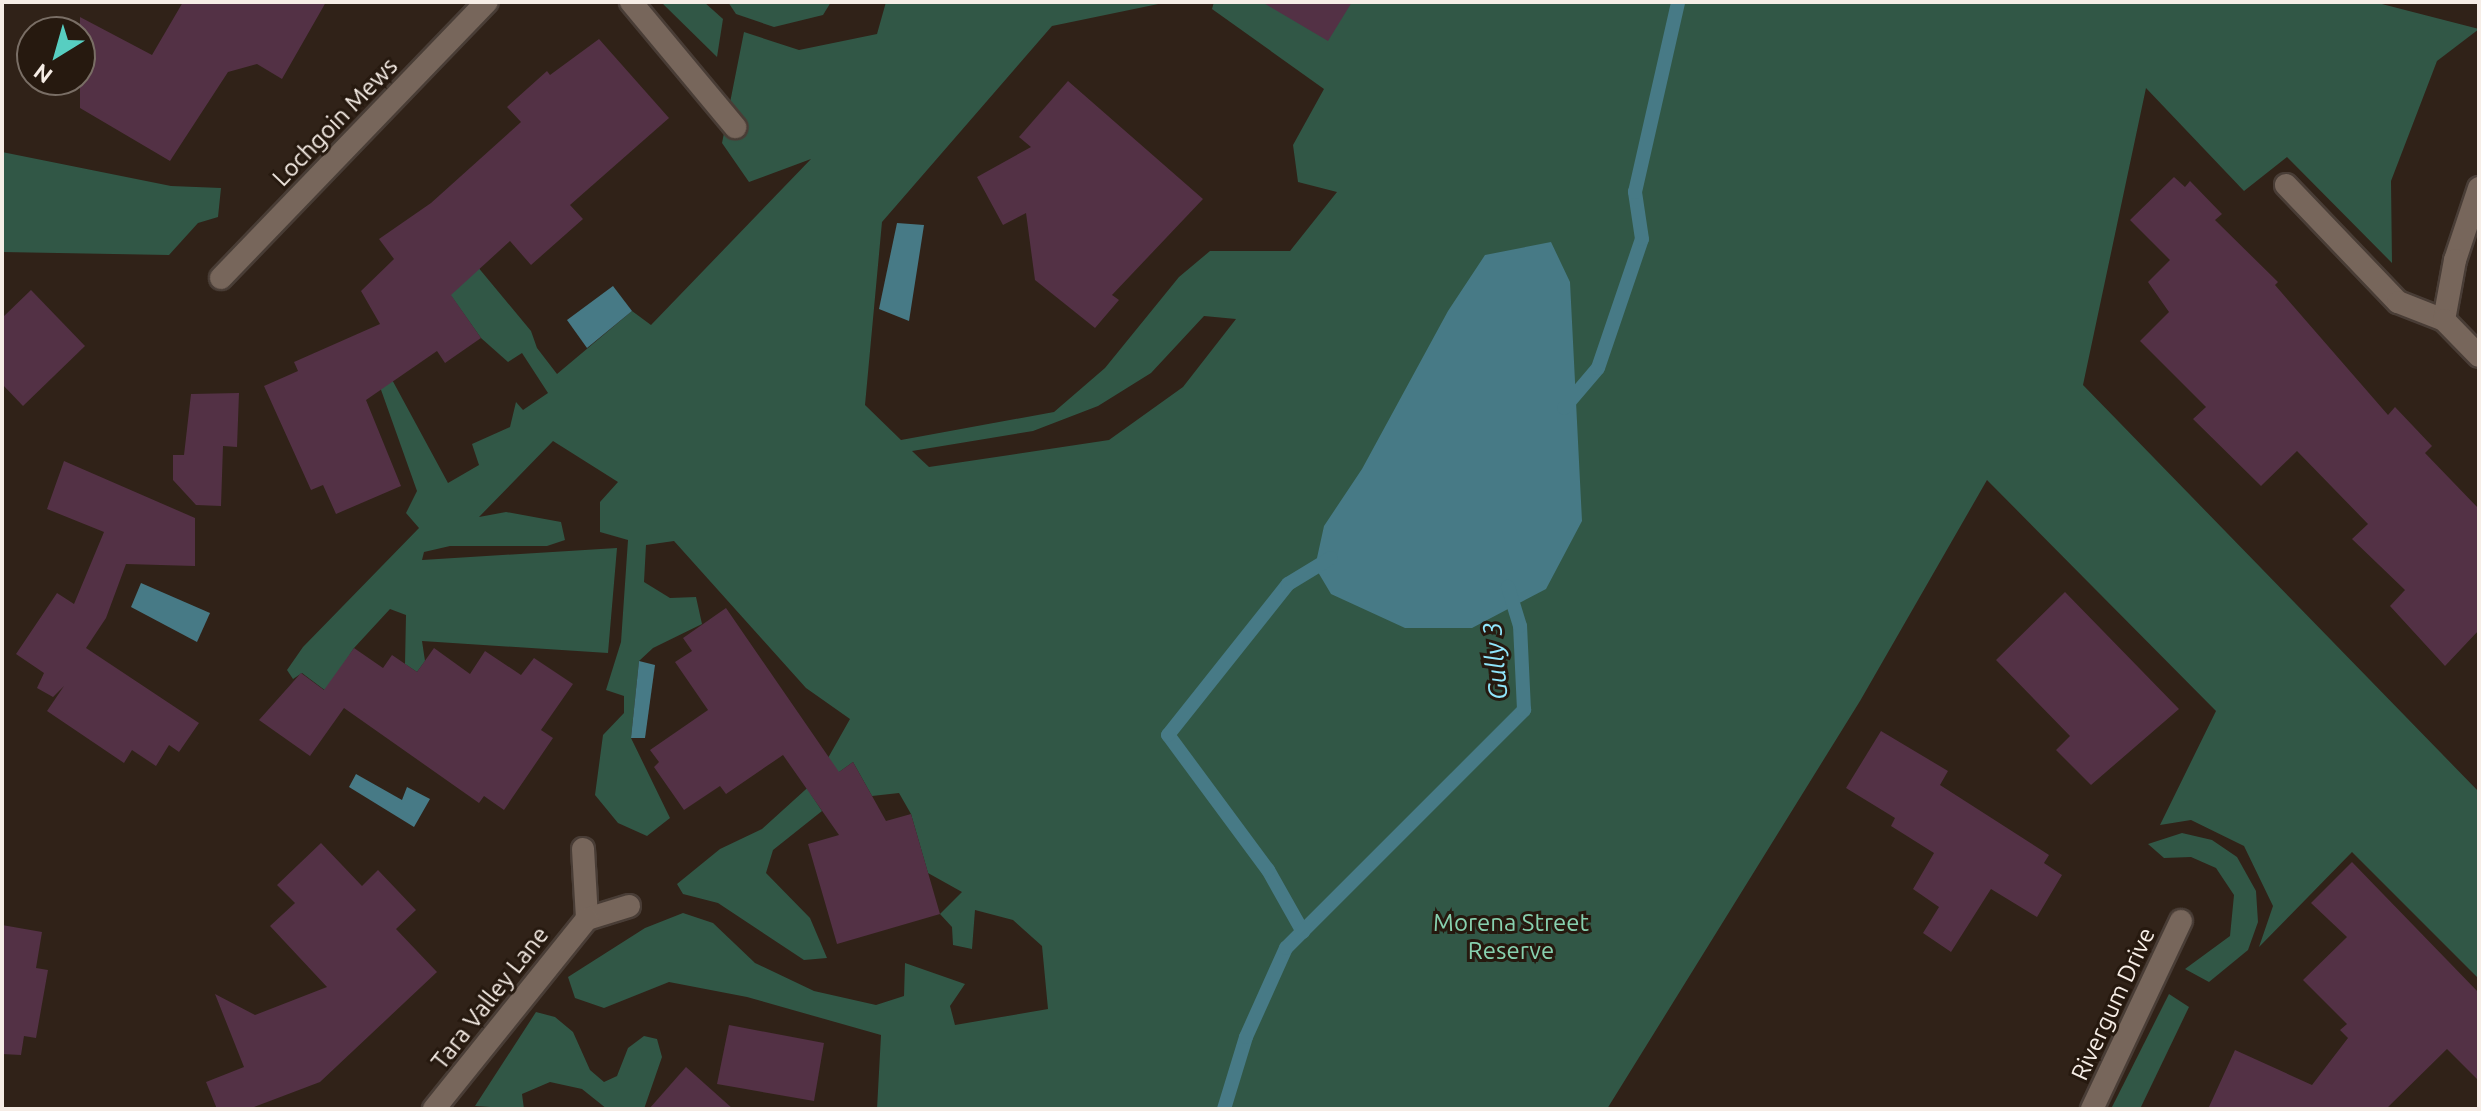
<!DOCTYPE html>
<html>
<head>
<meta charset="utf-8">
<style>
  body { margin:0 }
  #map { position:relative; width:2481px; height:1111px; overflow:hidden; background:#302218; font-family:Ubuntu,sans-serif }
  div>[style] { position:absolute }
  .green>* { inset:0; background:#315746 }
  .water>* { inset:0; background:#477a86 }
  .stream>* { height:14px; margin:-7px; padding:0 7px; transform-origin:7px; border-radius:7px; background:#477a86 }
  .building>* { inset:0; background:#533145 }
  .roads { filter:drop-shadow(2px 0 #493d36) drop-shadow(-2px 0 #493d36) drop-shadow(0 2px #493d36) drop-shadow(0 -2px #493d36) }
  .service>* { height:22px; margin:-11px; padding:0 11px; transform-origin:11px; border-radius:11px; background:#77665b }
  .minor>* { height:22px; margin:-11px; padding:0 11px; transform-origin:11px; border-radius:11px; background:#77665b }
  span { translate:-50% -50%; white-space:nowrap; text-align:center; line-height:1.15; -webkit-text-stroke:6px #26190f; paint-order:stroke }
  .street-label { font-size:24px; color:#f6ede6 }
  .park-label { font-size:24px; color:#87d1af }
  .water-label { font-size:26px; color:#90e6fc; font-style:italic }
  .frame { position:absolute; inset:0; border:4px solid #f6ede6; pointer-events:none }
  .north { position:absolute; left:16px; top:16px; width:80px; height:80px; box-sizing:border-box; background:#26190f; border:2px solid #796e65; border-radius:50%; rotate:217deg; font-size:22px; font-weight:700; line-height:32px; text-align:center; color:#f6ede6 }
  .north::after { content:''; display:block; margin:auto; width:28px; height:36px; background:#57cec1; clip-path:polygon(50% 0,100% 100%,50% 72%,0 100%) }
</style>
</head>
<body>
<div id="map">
  <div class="green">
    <div style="clip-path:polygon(661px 2px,704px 2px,723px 19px,717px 57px)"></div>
    <div style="clip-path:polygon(728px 2px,831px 2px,823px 15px,774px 27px,736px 14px)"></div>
    <div style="clip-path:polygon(evenodd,886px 2px,1168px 2px,1052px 26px,882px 222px,865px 405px,901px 440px,1054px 412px,1105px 368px,1179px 277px,1210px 251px,1290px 251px,1337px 192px,1298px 182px,1293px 145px,1324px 89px,1212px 9px,1214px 2px,2374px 2px,2479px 29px,2437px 61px,2391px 181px,2392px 263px,2287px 157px,2244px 191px,2146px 88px,2083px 385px,2479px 792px,2479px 979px,2352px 852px,2259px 947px,2273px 906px,2244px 846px,2191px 820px,2160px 825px,2216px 711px,1987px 480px,1860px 701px,1607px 1109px,877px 1109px,881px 1035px,747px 997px,669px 982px,604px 1008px,575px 998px,568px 977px,645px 928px,683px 913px,713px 923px,755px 963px,814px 991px,876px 1005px,904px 996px,905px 963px,965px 984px,950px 1006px,955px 1025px,1048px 1009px,1042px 946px,1013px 920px,975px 910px,972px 949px,953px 945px,952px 927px,940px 914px,962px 892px,928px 873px,911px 814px,899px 793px,872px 796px,853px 762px,810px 793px,822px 811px,773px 850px,766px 873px,810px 918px,827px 958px,804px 960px,718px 903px,683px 894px,677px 884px,720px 849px,762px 829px,815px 781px,850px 719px,806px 688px,674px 541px,646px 545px,644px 582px,670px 598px,696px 597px,702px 624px,653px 648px,639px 661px,631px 738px,670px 818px,647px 836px,618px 823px,595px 795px,603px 735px,624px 713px,624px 696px,606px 690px,621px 642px,628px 540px,600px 532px,600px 502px,618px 482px,553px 441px,479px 517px,506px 512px,561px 522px,565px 540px,547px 546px,450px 546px,424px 552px,422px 560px,617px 548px,608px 653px,422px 641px,425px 661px,417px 672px,405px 664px,406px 615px,390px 609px,354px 648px,326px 691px,302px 673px,293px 679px,287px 670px,303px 647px,419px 528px,406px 513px,417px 491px,380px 387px,383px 363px,448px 483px,479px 465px,472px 444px,510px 427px,516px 402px,523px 410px,548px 393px,522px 353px,508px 362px,481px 338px,442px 283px,472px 260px,531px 331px,537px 348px,557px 374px,632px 311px,651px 325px,811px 159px,749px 182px,722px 143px,744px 32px,799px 50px,877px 34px,886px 2px,1204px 316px,1236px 319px,1183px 387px,1109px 440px,929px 467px,912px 451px,1033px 431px,1098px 406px,1151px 373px,1204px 316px)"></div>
    <div style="clip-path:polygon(2px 152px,171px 186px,221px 188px,218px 217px,198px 223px,169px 255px,2px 252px)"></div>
    <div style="clip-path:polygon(2182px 833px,2212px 840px,2237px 857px,2256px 891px,2258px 922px,2248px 950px,2209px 982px,2185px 969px,2230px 936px,2234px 895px,2216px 868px,2191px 857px,2164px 858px,2148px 844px)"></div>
    <div style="clip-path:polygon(2169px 994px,2189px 1007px,2140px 1109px,2111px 1109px)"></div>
    <div style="clip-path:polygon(536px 1012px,555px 1017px,573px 1032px,590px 1070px,604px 1082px,617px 1076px,628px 1048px,644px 1036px,657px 1039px,662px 1057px,644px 1109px,607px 1109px,582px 1089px,550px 1082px,522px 1094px,524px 1109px,475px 1106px)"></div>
  </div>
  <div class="water">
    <div style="clip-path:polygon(897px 223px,924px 225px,909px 321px,879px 309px)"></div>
    <div style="clip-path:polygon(1551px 242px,1570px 282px,1582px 521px,1546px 589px,1472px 628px,1405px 628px,1331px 594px,1315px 567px,1324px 526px,1362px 469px,1448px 311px,1485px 255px)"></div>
    <div style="clip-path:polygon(613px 286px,632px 311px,587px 348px,567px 320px)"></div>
    <div style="clip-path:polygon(141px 583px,210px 613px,197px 642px,131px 607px)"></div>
    <div style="clip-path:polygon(639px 661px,655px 665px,645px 738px,631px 738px)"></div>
    <div style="clip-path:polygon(356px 774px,402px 800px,407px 787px,430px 799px,414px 827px,349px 787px)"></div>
  </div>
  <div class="stream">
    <div style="left:1564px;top:408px;width:52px;rotate:-49.6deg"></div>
    <div style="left:1598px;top:368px;width:136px;rotate:-71.2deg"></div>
    <div style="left:1642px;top:239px;width:48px;rotate:-98.5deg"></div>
    <div style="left:1635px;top:192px;width:195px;rotate:-77.2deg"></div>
    <div style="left:1303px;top:932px;width:71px;rotate:-119.4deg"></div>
    <div style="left:1268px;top:870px;width:168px;rotate:-126.5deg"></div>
    <div style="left:1168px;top:735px;width:193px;rotate:-51.5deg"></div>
    <div style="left:1288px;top:584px;width:50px;rotate:-31.2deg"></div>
    <div style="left:1224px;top:1109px;width:75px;rotate:-73deg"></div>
    <div style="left:1246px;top:1037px;width:98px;rotate:-65.8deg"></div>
    <div style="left:1286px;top:948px;width:337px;rotate:-45deg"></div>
    <div style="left:1524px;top:710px;width:84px;rotate:-92.7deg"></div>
    <div style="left:1520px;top:626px;width:41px;rotate:-107.1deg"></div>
  </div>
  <div class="building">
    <div style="clip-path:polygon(183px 2px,326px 2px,282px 79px,257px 64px,228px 72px,170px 161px,80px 108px,80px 17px,152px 55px)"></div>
    <div style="clip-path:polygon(1262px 2px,1352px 2px,1328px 41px)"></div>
    <div style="clip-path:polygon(599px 39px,669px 118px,570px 205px,583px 219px,531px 265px,510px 241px,451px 295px,481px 338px,445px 363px,437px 351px,366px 400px,401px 486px,336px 514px,323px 485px,311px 490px,264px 386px,298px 371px,294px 362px,380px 324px,361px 291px,394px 259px,379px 239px,431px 203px,521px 122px,507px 107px,547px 71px,550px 75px)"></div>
    <div style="clip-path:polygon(1068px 81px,1203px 199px,1112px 295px,1119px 300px,1095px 328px,1035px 280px,1026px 213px,1003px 225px,977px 177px,1031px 147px,1019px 137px)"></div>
    <div style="clip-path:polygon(2174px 177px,2185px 187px,2190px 181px,2222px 214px,2215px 220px,2278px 282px,2275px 285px,2388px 415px,2395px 407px,2432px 446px,2425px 453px,2479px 509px,2479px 630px,2445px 666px,2390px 606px,2405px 590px,2352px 539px,2368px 524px,2297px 451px,2261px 486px,2193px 419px,2206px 407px,2140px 341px,2169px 312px,2148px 282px,2170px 260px,2130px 220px)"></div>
    <div style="clip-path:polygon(31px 290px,85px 346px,23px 406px,2px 384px,2px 318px)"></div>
    <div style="clip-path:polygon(239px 393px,237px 447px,223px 446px,221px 506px,196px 505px,173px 480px,173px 455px,184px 455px,191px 394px)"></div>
    <div style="clip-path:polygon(64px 461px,195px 518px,195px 566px,126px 564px,106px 618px,86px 648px,199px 723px,179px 752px,169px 745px,156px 766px,132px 750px,124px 763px,47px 711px,64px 686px,53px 697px,37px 688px,44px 673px,16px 654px,57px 593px,74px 604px,104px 532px,47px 509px)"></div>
    <div style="clip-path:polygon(2065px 592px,2179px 709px,2091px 785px,2056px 750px,2070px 736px,1996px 660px)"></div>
    <div style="clip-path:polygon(726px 608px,839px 772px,853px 762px,886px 821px,911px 814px,940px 914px,837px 944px,808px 844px,839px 835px,783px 755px,726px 794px,720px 786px,684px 810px,654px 767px,659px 762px,650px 750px,708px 710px,675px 662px,692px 651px,683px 638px)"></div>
    <div style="clip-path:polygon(354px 648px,383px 668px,392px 655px,417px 672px,434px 648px,470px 674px,485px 651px,521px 675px,534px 658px,573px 684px,541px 730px,553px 738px,504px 810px,484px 796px,479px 803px,344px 708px,310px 756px,259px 720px,301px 673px,324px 690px)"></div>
    <div style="clip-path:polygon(1881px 731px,1948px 771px,1940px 785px,2049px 855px,2044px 863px,2062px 875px,2037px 917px,1991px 889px,1951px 952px,1923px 933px,1939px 907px,1913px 889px,1934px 853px,1891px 826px,1895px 818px,1846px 788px)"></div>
    <div style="clip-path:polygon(321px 843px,362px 886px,378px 870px,416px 910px,396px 929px,437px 972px,320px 1082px,249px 1109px,217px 1109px,206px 1082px,244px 1067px,215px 994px,255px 1015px,327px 987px,270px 926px,295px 903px,277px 885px)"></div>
    <div style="clip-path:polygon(2352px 862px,2479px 993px,2479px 1081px,2447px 1049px,2386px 1109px,2208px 1109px,2235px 1050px,2312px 1085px,2348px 1038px,2340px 1030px,2347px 1024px,2303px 980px,2347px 937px,2311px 903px)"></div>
    <div style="clip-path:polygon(2px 925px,42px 932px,36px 968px,48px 970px,36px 1038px,24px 1036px,21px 1055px,2px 1054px)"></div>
    <div style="clip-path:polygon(729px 1025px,824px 1043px,814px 1101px,717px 1084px)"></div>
    <div style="clip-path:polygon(686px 1067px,733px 1109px,649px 1109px)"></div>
  </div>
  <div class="roads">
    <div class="service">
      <div style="left:2286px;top:185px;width:162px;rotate:46.3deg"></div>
      <div style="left:2398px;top:302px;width:49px;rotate:21.4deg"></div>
    </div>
    <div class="minor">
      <div style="left:631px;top:2px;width:163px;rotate:50.2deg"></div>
      <div style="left:2479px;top:188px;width:76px;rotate:108.4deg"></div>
      <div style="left:2455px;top:260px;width:61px;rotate:100.4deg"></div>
      <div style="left:2444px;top:320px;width:50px;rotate:45.8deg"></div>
      <div style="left:221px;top:278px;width:383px;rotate:-46.1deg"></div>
      <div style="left:583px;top:849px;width:70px;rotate:86.7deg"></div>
      <div style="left:587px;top:919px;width:44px;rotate:-17.2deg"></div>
      <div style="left:434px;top:1109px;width:244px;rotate:-51.2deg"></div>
      <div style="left:2092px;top:1109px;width:208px;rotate:-64.7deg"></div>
    </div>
  </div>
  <div class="street-label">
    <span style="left:335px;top:122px;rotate:-46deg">Lochgoin Mews</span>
    <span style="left:490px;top:998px;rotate:-52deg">Tara Valley Lane</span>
    <span style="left:2113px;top:1004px;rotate:-65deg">Rivergum Drive</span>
  </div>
  <div class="park-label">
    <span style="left:1511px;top:937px">Morena Street<br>Reserve</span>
  </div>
  <div class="water-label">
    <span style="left:1495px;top:661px;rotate:-95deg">Gully 3</span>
  </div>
  <div class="frame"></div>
  <div class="north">N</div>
</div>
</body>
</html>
